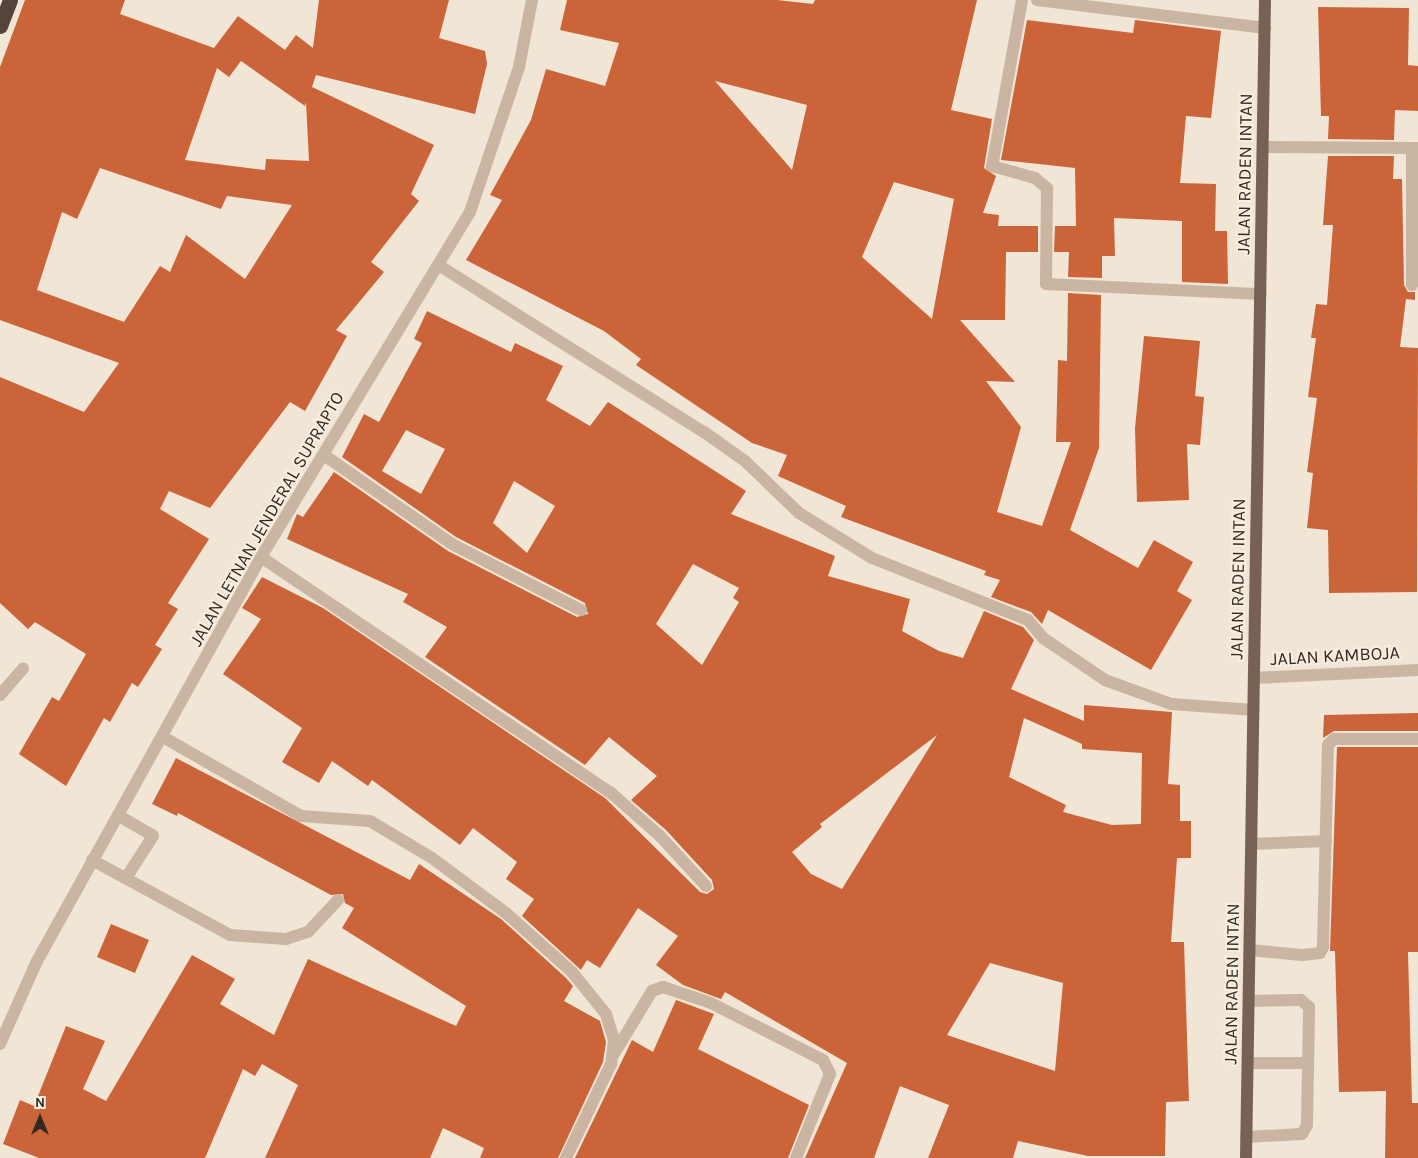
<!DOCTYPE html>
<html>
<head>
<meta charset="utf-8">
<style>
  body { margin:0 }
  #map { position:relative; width:1418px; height:1158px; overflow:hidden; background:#f1e5d5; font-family:Karla,sans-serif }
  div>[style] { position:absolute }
  .building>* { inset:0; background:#cb6439 }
  .minor>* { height:12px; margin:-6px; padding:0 6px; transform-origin:6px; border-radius:6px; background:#c9b5a1 }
  .major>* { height:12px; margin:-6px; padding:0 6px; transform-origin:6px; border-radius:6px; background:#766154 }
  .highway>* { height:15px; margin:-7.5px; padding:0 7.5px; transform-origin:7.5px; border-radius:7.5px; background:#54443b }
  span { translate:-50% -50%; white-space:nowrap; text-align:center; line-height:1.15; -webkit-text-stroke:4px #f9efe1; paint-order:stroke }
  .street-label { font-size:18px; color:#332924 }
  .north { position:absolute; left:15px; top:1093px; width:50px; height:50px; -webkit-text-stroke:4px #f9efe1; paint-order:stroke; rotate:0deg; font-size:14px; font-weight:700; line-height:20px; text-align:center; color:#332924 }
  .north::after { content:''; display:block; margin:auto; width:18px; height:22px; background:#332924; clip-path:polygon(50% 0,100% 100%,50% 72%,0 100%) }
</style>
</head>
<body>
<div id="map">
  <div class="building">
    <div style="clip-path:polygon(evenodd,25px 0,125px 0,120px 14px,214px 48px,238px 16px,285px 50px,296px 35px,313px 48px,319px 0,449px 0,439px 38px,485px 51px,487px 64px,475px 114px,316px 75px,312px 87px,434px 145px,411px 194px,419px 201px,371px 262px,384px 272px,336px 330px,347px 336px,305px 411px,290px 402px,210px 508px,169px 491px,160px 509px,209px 539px,168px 603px,178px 609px,155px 645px,162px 649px,138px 687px,132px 683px,110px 722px,104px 718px,66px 786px,19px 754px,52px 697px,59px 701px,86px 654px,35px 622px,28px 629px,0 603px,0 377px,84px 412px,119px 363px,0 320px,0 67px,25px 0,241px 61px,305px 106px,306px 102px,309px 161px,266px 159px,265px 170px,185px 160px,217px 68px,229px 77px,241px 61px,25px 0,100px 168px,221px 209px,227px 196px,292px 205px,245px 279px,186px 235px,170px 272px,160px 266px,124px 322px,37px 290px,62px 212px,77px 219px,100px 168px)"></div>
    <div style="clip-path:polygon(evenodd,567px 0,777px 0,813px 4px,815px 0,977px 0,951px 110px,992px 119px,984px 168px,996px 176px,983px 213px,999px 215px,998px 226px,1038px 226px,1038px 252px,1006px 252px,1005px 320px,960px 320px,1015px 382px,986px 381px,1021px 427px,997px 512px,1042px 526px,1071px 442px,1056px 442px,1058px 360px,1067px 361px,1068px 293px,1101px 295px,1099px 448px,1070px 530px,1138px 568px,1154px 540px,1193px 562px,1177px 591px,1192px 600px,1151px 670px,1048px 610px,1042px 624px,1031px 612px,991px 597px,1000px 580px,984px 575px,986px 571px,841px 517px,846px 506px,778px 476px,787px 455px,752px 443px,636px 365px,641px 359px,604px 331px,466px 260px,502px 200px,490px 195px,531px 120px,546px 69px,605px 86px,619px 43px,560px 30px,567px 0,715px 81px,807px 105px,792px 170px,715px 81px,567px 0,894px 182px,954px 199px,932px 319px,862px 257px,894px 182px)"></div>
    <div style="clip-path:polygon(1318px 7px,1409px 8px,1408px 65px,1418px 66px,1418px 111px,1395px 110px,1394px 140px,1328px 139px,1329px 116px,1321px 116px)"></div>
    <div style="clip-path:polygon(1027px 20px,1133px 33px,1135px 20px,1221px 31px,1211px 118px,1186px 116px,1180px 183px,1216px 184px,1215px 231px,1227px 231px,1228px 284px,1182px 282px,1182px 221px,1114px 218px,1115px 256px,1102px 256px,1102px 278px,1068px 277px,1069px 252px,1054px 252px,1055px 226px,1076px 226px,1075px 168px,1001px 160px)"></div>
    <div style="clip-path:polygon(1328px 156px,1394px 156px,1393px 179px,1402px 179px,1404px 285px,1408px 292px,1415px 292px,1415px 300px,1406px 299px,1400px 347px,1418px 348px,1417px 592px,1329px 593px,1328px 530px,1307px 528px,1313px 473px,1307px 472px,1317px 398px,1308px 397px,1316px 338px,1311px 338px,1316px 304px,1327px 305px,1333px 225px,1323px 225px)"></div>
    <div style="clip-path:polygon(evenodd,427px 311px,511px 352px,515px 343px,563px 366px,546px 400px,590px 426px,608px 402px,746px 491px,731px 514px,835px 556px,828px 576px,910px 599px,902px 631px,939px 651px,963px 658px,984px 611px,1023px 627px,1034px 640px,1011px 689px,1084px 721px,1084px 705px,1172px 712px,1168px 784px,1180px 785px,1180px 821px,1191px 821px,1191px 858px,1177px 858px,1171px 942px,1184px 942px,1189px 1101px,1166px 1102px,1165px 1156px,1088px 1156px,1018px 1141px,1013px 1158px,928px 1158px,949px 1105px,900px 1086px,874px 1158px,805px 1158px,847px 1063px,725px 992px,721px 999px,683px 985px,656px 965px,678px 936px,638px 908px,600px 968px,587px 960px,581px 970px,522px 916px,534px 899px,506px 879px,517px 862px,473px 828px,460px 845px,372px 780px,368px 786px,332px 761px,319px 783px,282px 762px,302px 728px,223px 674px,261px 619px,242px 608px,262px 577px,323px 608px,605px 798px,700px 892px,707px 894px,714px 889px,712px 880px,666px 830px,631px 800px,657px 776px,609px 737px,585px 765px,425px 657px,447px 627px,403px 602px,408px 594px,287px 539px,297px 514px,303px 517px,334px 472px,448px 551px,577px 617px,588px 614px,585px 603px,456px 537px,342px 457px,364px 414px,379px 422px,422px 343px,414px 339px,427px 311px,406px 430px,445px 449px,421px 494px,382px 471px,406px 430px,427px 311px,514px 481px,555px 506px,527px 553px,493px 523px,514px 481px,427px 311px,693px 564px,739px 588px,733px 598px,739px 602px,702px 665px,656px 624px,693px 564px,427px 311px,1024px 718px,1082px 744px,1082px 749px,1142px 753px,1141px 824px,1112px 825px,1063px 812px,1066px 805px,1009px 777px,1024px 718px,427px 311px,937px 735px,842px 889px,811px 874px,792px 852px,822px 827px,820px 824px,937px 735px,427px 311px,990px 963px,1063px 983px,1055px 1071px,947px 1035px,990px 963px)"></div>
    <div style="clip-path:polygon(1144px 336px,1200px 341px,1195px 396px,1204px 397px,1200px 445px,1187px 444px,1189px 500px,1137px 502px,1135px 428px)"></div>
    <div style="clip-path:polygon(1418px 713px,1418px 731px,1334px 731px,1323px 738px,1324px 715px)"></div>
    <div style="clip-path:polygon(1337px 747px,1418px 747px,1418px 952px,1408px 952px,1412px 1103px,1418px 1103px,1418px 1158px,1385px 1158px,1386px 1091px,1339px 1092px,1335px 951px,1330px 951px)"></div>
    <div style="clip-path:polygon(176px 758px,410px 880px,419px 864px,501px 919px,566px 978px,573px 986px,564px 1001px,600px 1021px,606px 1042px,603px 1062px,558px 1158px,480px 1158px,484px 1148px,443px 1128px,430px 1158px,265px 1158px,298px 1085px,262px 1064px,255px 1076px,243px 1069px,205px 1158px,39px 1158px,3px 1144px,20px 1100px,34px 1106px,66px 1026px,105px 1041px,83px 1089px,106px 1101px,192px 955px,235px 979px,220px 1004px,274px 1035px,308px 959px,456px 1026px,466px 1006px,342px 928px,354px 908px,345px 903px,343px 894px,331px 895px,178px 813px,177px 816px,152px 804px)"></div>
    <div style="clip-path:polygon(111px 924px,149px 940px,135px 973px,97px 957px)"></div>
    <div style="clip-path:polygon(676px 1000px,714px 1014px,698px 1049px,809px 1105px,788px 1158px,575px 1158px,632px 1040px,653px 1052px)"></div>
  </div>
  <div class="minor">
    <div style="left:1022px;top:0;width:169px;rotate:100.2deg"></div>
    <div style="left:992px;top:166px;width:45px;rotate:15.6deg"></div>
    <div style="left:1035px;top:178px;width:16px;rotate:40deg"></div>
    <div style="left:1047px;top:188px;width:96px;rotate:90.6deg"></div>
    <div style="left:1046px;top:284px;width:215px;rotate:2.7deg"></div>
    <div style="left:1037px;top:0;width:230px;rotate:7deg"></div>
    <div style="left:1263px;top:147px;width:155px;rotate:0.4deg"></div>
    <div style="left:1412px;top:148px;width:137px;rotate:90deg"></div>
    <div style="left:440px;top:266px;width:312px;rotate:32.2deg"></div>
    <div style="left:704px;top:432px;width:50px;rotate:35.3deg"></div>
    <div style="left:745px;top:461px;width:75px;rotate:43.9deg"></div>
    <div style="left:799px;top:513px;width:86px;rotate:31.7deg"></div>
    <div style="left:872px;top:558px;width:168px;rotate:21.7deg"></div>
    <div style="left:1028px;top:620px;width:23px;rotate:50deg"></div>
    <div style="left:1043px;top:638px;width:75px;rotate:34.1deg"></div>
    <div style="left:1105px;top:680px;width:70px;rotate:20deg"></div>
    <div style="left:1171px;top:704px;width:83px;rotate:4.1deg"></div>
    <div style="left:324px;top:455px;width:156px;rotate:34.8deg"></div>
    <div style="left:452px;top:544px;width:145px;rotate:27.1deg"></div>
    <div style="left:261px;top:557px;width:421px;rotate:34deg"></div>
    <div style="left:610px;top:792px;width:67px;rotate:41.3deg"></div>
    <div style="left:660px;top:836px;width:68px;rotate:47.4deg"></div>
    <div style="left:1254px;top:678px;width:164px;rotate:-2.8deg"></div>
    <div style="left:0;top:695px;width:35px;rotate:-49deg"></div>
    <div style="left:163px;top:737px;width:159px;rotate:29.8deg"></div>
    <div style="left:301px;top:816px;width:69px;rotate:4.1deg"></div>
    <div style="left:370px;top:821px;width:72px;rotate:30.8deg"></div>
    <div style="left:432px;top:858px;width:92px;rotate:36.6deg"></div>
    <div style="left:506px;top:913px;width:89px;rotate:41.8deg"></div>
    <div style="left:572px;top:972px;width:54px;rotate:51deg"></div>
    <div style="left:606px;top:1014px;width:28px;rotate:73deg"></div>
    <div style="left:614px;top:1041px;width:23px;rotate:97deg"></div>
    <div style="left:611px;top:1064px;width:104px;rotate:115.6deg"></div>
    <div style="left:119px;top:816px;width:39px;rotate:30deg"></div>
    <div style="left:153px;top:836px;width:50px;rotate:122.7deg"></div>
    <div style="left:1252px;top:844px;width:74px;rotate:-2.3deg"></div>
    <div style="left:92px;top:860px;width:157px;rotate:28.5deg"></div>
    <div style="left:230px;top:935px;width:56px;rotate:4.1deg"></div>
    <div style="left:286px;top:939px;width:23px;rotate:-18deg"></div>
    <div style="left:308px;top:932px;width:44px;rotate:-46.8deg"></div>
    <div style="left:1250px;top:950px;width:52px;rotate:5.5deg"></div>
    <div style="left:1302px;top:955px;width:18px;rotate:-6deg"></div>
    <div style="left:1320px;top:953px;width:7px;rotate:-63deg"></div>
    <div style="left:1323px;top:947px;width:202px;rotate:-88.6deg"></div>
    <div style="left:1328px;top:745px;width:8px;rotate:-45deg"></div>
    <div style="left:1334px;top:739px;width:84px"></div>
    <div style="left:0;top:1044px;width:89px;rotate:-66deg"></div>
    <div style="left:36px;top:963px;width:464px;rotate:-61deg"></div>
    <div style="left:261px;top:557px;width:403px;rotate:-58.8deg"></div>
    <div style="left:470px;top:212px;width:153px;rotate:-71.3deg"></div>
    <div style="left:519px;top:67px;width:68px;rotate:-79deg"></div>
    <div style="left:614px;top:1054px;width:74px;rotate:-58.9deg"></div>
    <div style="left:652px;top:991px;width:12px;rotate:-20deg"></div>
    <div style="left:663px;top:987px;width:51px;rotate:18.4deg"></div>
    <div style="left:711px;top:1003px;width:126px;rotate:27deg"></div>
    <div style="left:823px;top:1060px;width:16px;rotate:63deg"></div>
    <div style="left:830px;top:1074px;width:91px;rotate:112deg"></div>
    <div style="left:1248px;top:1063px;width:60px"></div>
    <div style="left:1246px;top:1137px;width:56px;rotate:-3.1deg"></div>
    <div style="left:1302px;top:1134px;width:10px;rotate:-61deg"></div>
    <div style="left:1307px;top:1125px;width:118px;rotate:-89deg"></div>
    <div style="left:1309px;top:1007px;width:11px;rotate:-139deg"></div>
    <div style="left:1301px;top:1000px;width:52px;rotate:178.9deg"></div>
  </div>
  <div class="major">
    <div style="left:1246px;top:1158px;width:1158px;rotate:-89.06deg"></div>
  </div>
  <div class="highway">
    <div style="left:0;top:26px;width:28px;rotate:-69deg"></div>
  </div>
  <div class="street-label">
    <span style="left:1245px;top:174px;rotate:-89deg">JALAN RADEN INTAN</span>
    <span style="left:267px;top:519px;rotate:-60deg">JALAN LETNAN JENDERAL SUPRAPTO</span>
    <span style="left:1238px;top:579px;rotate:-89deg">JALAN RADEN INTAN</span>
    <span style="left:1335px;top:656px;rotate:-3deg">JALAN KAMBOJA</span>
    <span style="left:1232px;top:984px;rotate:-89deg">JALAN RADEN INTAN</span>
  </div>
  <div class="north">N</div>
</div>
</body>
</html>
